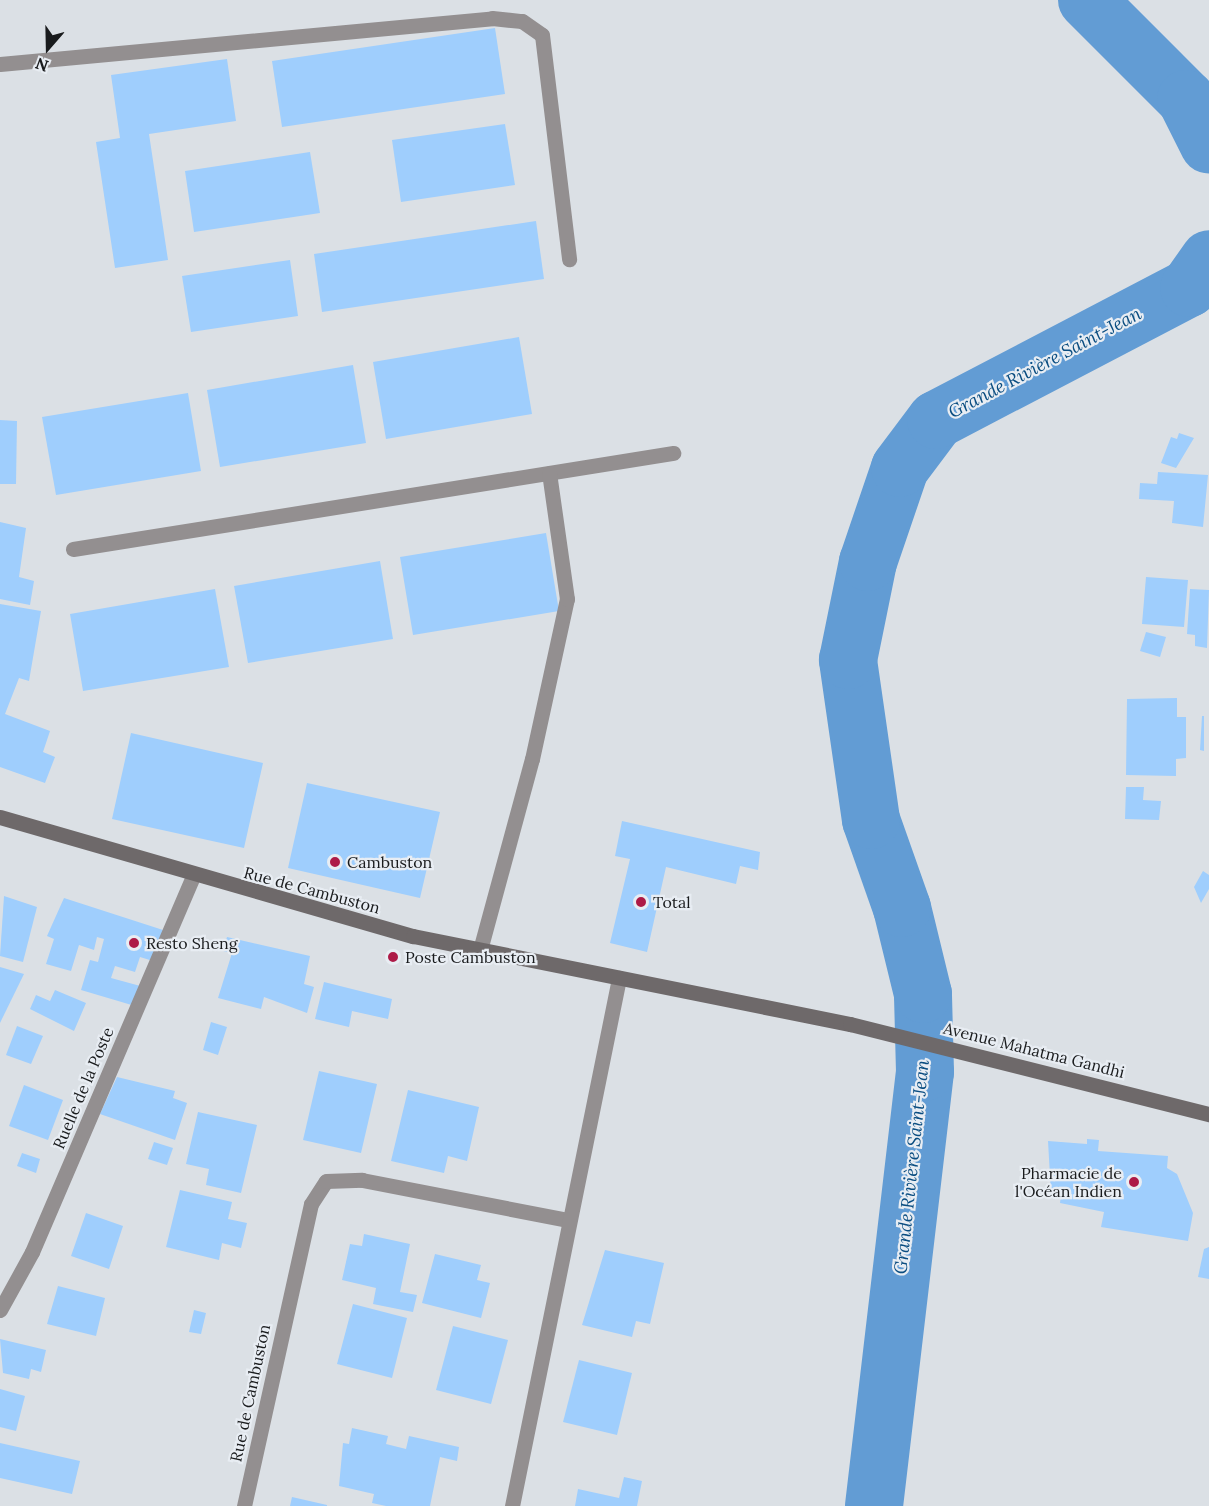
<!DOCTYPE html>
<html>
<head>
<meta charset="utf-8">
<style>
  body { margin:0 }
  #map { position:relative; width:1209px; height:1506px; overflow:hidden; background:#dbe0e5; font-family:Lora,serif }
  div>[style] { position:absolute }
  .river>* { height:58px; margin:-29px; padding:0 29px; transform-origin:29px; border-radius:29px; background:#629cd4 }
  .building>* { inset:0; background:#9fcefd }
  .lane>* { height:15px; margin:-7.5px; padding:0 7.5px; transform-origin:7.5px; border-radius:7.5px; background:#938f90 }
  .street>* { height:15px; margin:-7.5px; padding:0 7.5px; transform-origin:7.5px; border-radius:7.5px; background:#938f90 }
  .secondary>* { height:15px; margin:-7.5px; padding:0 7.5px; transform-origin:7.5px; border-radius:7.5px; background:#6e696a }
  .dots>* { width:16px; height:16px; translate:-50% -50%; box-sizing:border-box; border:3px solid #e8edf3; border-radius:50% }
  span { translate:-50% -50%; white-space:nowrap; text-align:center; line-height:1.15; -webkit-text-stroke:4.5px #e8edf3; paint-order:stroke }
  .poi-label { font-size:16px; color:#191b1d }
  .left { translate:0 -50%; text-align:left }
  .right { translate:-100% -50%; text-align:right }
  .street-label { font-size:16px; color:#191b1d }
  .water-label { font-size:18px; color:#0a4d81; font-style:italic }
  .north { position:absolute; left:18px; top:18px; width:60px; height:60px; -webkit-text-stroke:4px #e8edf3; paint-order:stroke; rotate:200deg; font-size:16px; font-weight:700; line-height:24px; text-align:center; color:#191b1d }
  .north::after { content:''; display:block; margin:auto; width:21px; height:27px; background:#191b1d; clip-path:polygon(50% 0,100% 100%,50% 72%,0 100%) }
</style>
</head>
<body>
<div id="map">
  <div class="river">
    <div style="left:1087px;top:0;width:140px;rotate:45deg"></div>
    <div style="left:1186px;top:99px;width:51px;rotate:63.4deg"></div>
    <div style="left:874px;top:1506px;width:437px;rotate:-83.3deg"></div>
    <div style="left:925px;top:1072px;width:78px;rotate:-91.5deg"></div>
    <div style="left:923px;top:994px;width:89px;rotate:-103.7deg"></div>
    <div style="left:902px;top:908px;width:93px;rotate:-109.4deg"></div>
    <div style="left:871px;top:820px;width:162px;rotate:-98.2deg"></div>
    <div style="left:848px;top:660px;width:100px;rotate:-78.5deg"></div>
    <div style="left:868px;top:562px;width:99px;rotate:-71.2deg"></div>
    <div style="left:900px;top:468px;width:60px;rotate:-53.1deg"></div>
    <div style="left:936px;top:420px;width:285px;rotate:-27.6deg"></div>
    <div style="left:1189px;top:288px;width:35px;rotate:-55deg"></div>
  </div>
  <div class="building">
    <div style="clip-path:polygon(495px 28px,505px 94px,282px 127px,272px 61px)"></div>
    <div style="clip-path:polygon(227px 59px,236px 121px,149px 134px,168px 260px,115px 268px,96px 142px,120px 138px,111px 75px)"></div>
    <div style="clip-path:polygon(505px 124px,515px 185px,401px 202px,392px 140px)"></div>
    <div style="clip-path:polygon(310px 152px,320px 213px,194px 232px,185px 171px)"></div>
    <div style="clip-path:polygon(536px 221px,544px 279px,322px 312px,314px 254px)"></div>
    <div style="clip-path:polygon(290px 260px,298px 316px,191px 332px,182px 276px)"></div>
    <div style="clip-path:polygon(519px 337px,532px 414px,386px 439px,373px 362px)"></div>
    <div style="clip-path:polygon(353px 365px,366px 443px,220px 467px,207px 390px)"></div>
    <div style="clip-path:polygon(188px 393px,201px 471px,56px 495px,42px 417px)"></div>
    <div style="clip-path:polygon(0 420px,17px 421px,16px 484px,0 484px)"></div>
    <div style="clip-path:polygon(1179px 433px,1194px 438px,1176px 468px,1161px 463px,1171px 437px,1177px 439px)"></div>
    <div style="clip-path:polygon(1158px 472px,1208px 475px,1203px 527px,1172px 523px,1174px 501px,1139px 499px,1140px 483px,1157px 484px)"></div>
    <div style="clip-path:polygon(0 522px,26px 528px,19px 577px,34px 581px,30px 605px,0 599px)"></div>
    <div style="clip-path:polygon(546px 533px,559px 611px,413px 635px,400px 557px)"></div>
    <div style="clip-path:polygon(380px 561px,393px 639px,248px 663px,234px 586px)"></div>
    <div style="clip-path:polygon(1146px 577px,1188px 580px,1184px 627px,1142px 624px)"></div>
    <div style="clip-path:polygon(215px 589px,229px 667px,83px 691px,70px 614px)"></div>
    <div style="clip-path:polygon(1190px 589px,1209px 590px,1207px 648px,1195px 646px,1195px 635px,1187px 634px)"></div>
    <div style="clip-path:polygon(0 604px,41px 611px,29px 681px,19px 678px,5px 714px,50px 731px,43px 752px,55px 757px,45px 783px,0 767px)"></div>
    <div style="clip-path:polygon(1146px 632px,1166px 637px,1160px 657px,1140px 651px)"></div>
    <div style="clip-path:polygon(1177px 698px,1177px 717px,1186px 717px,1186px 758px,1176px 759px,1176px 776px,1126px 775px,1127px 699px)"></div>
    <div style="clip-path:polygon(1202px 716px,1204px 716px,1204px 751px,1200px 750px)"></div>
    <div style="clip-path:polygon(131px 733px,263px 763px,244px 848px,112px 819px)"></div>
    <div style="clip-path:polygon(307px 783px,440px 812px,420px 898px,288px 868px)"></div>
    <div style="clip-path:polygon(1126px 787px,1144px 787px,1143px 800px,1161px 801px,1159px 820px,1125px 819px)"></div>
    <div style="clip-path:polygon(622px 821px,760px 852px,758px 870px,740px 866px,736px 884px,666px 867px,647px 952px,610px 943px,630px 859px,615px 856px)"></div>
    <div style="clip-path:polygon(1203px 871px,1209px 875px,1209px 889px,1201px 903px,1194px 887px)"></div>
    <div style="clip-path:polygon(4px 896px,37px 907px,23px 962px,0 956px)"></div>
    <div style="clip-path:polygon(64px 898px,163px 930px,153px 961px,140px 957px,135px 972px,115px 966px,111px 978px,144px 987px,135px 1006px,81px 990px,90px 960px,98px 962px,104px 939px,97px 937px,94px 950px,79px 945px,71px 971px,46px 964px,54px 939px,47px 936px)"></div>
    <div style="clip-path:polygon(227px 937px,310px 956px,304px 984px,314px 987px,307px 1013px,264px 997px,261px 1009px,218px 998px,232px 953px,223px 951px)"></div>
    <div style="clip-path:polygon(0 967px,24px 974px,0 1023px)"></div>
    <div style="clip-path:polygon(324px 982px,392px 999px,388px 1019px,352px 1011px,349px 1027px,315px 1019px)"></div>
    <div style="clip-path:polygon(55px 990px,86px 1003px,74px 1031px,30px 1009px,36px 995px,50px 1001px)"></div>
    <div style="clip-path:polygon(211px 1022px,227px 1027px,218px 1055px,203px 1050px)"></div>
    <div style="clip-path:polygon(17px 1026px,43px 1036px,31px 1064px,6px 1055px)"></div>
    <div style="clip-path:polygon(319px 1071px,377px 1084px,361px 1153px,303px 1140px)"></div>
    <div style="clip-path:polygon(117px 1077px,175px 1091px,173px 1098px,187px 1103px,175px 1140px,100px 1114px)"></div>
    <div style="clip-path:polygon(24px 1085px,63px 1100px,48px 1140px,9px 1126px)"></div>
    <div style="clip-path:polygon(408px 1090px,479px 1107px,467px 1161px,448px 1156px,444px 1173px,391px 1161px)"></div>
    <div style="clip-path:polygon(198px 1112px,257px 1125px,241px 1193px,206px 1185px,209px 1169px,186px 1164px)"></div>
    <div style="clip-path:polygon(1087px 1139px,1099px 1140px,1098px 1151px,1168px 1156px,1167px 1168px,1177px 1174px,1193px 1213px,1188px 1241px,1101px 1227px,1104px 1212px,1060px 1203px,1061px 1195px,1051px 1194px,1048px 1141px,1087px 1144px)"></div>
    <div style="clip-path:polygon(154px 1142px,173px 1148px,167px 1165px,148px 1159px)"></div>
    <div style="clip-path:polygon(22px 1153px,40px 1159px,36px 1173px,17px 1166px)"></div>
    <div style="clip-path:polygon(180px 1190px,232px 1202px,228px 1219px,247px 1223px,241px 1248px,222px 1243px,219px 1260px,166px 1247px)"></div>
    <div style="clip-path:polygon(86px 1213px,123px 1226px,109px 1269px,71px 1256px)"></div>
    <div style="clip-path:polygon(364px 1234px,410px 1244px,400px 1292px,417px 1295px,413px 1312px,373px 1304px,376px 1288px,342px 1280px,350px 1244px,362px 1246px)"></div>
    <div style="clip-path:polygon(1209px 1247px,1209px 1279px,1198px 1277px,1204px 1249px)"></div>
    <div style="clip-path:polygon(605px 1250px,664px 1263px,650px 1324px,636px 1321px,632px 1337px,582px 1325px)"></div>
    <div style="clip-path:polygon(435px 1254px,481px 1265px,477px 1280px,490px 1283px,481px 1318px,422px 1303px)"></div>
    <div style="clip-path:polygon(58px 1286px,105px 1298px,96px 1336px,47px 1324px)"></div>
    <div style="clip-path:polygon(353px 1304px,407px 1318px,392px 1378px,337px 1364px)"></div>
    <div style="clip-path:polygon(194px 1310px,206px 1313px,201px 1334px,189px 1332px)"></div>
    <div style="clip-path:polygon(453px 1326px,508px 1340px,491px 1404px,436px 1390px)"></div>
    <div style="clip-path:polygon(0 1339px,46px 1350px,41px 1372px,31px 1369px,29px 1379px,3px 1373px)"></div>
    <div style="clip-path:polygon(579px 1360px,632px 1373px,617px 1435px,563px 1422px)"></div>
    <div style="clip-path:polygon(0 1389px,25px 1396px,16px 1431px,0 1427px)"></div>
    <div style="clip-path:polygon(352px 1428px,388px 1436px,386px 1444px,406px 1449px,409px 1436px,459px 1447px,457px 1461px,440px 1457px,430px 1506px,386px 1506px,372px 1503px,374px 1494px,339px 1486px,343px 1443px,349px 1444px)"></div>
    <div style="clip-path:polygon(0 1443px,80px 1461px,72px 1494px,0 1478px)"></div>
    <div style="clip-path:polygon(624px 1477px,642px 1481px,637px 1506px,575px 1506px,578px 1489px,619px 1498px)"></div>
    <div style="clip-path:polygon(292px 1497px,327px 1505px,327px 1506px,290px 1506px)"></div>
  </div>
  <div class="lane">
    <div style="left:73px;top:549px;width:608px;rotate:-9.09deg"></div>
  </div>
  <div class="street">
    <div style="left:0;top:64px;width:494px;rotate:-5.3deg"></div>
    <div style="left:492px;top:18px;width:30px;rotate:6deg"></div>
    <div style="left:522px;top:21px;width:24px;rotate:35deg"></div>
    <div style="left:542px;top:35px;width:226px;rotate:83.1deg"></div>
    <div style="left:480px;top:950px;width:198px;rotate:-74.8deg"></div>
    <div style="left:532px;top:759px;width:164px;rotate:-77.7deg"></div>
    <div style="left:567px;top:599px;width:127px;rotate:-98.1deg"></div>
    <div style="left:0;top:1310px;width:66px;rotate:-61.1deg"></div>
    <div style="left:32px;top:1252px;width:409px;rotate:-66.8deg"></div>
    <div style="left:244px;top:1506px;width:309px;rotate:-77.5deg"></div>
    <div style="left:311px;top:1204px;width:27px;rotate:-57deg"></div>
    <div style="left:326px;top:1181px;width:36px;rotate:-2deg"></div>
    <div style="left:362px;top:1180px;width:209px;rotate:11deg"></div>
    <div style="left:512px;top:1506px;width:539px;rotate:-78.54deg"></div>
  </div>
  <div class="secondary">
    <div style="left:0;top:817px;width:430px;rotate:16.1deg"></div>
    <div style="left:413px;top:936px;width:446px;rotate:11.4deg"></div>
    <div style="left:850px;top:1024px;width:370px;rotate:14.1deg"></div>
  </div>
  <div class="dots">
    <div style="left:335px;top:862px;background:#ad1a47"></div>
    <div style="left:641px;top:902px;background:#ad1a47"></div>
    <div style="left:134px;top:943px;background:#ad1a47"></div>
    <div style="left:393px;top:957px;background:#ad1a47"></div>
    <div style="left:1134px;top:1182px;background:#ad1a47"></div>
  </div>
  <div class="poi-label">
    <span class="left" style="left:347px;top:862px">Cambuston</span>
    <span class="left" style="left:653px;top:902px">Total</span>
    <span class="left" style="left:146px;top:943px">Resto Sheng</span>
    <span class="left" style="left:405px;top:957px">Poste Cambuston</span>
    <span class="right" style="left:1122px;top:1182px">Pharmacie de<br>l'Océan Indien</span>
  </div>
  <div class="street-label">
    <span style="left:312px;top:890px;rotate:15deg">Rue de Cambuston</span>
    <span style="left:1034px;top:1050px;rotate:14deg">Avenue Mahatma Gandhi</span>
    <span style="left:83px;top:1088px;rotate:-67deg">Ruelle de la Poste</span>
    <span style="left:250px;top:1393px;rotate:-78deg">Rue de Cambuston</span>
  </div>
  <div class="water-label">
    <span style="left:1045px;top:363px;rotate:-28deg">Grande Rivière Saint-Jean</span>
    <span style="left:912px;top:1167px;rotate:-84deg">Grande Rivière Saint-Jean</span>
  </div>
  <div class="north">N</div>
</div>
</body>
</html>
